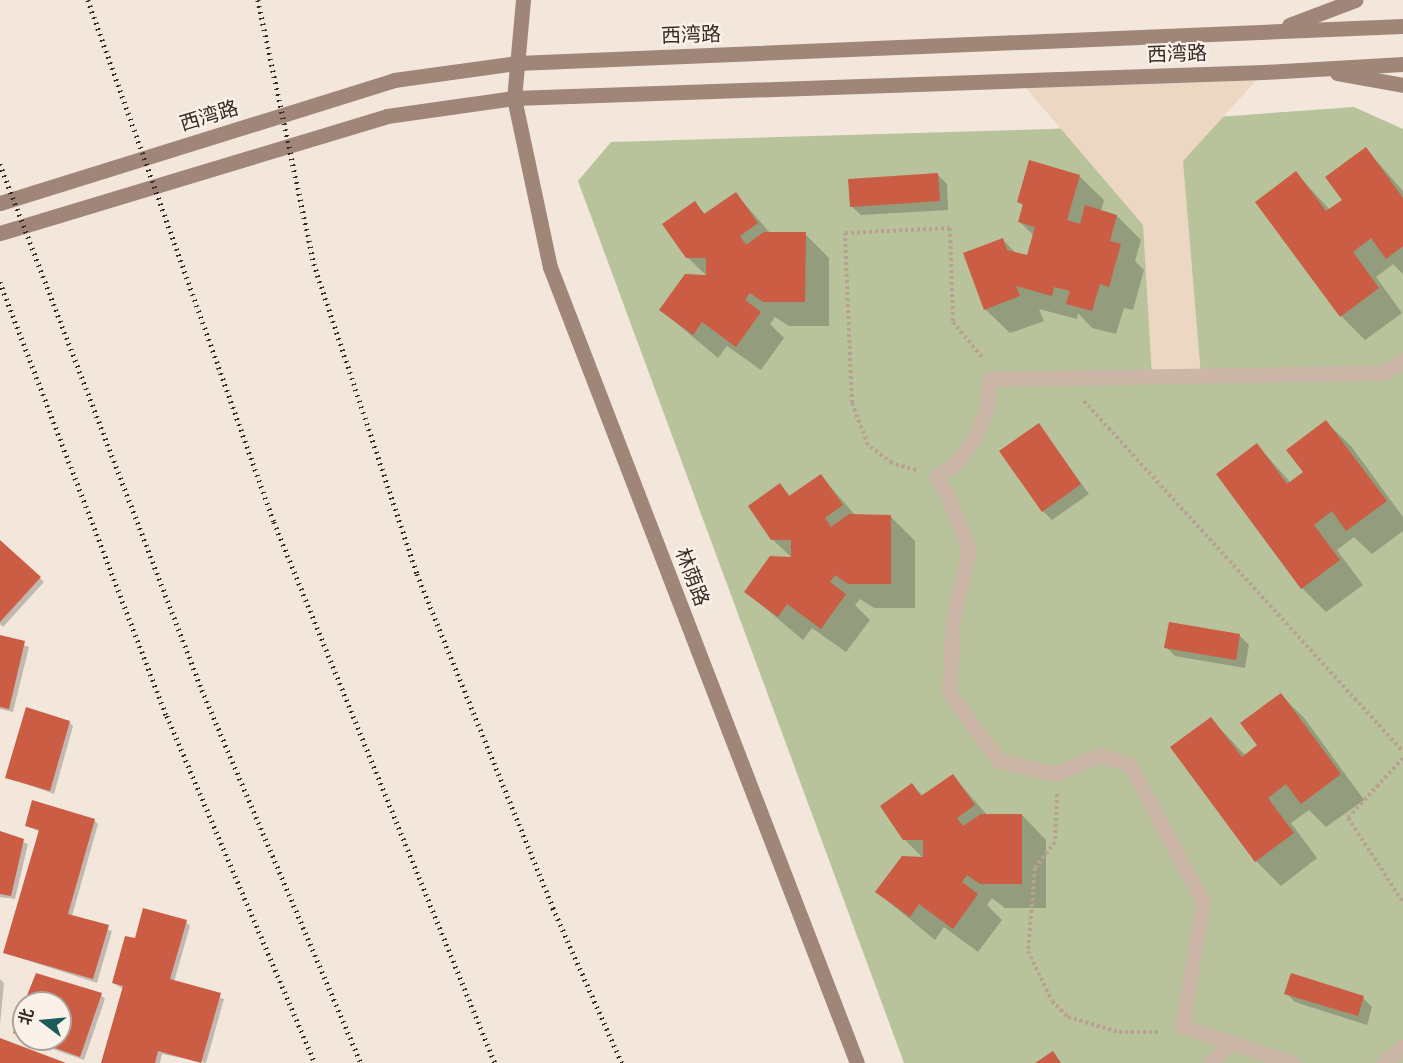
<!DOCTYPE html>
<html>
<head>
<meta charset="utf-8">
<style>
  body { margin:0 }
  #map { position:relative; width:1403px; height:1063px; overflow:hidden; background:#f3e7dc; font-family:Roboto,"Noto Sans SC",sans-serif }
  div>[style] { position:absolute }
  .green>* { inset:0; background:#b8c39c }
  .plaza>* { inset:0; background:#ecd7c3 }
  .shadow>* { inset:0; background:#0003 }
  .building>* { inset:0; background:#ca5d43 }
  .path>* { height:4px; margin-top:-2px; transform-origin:0; background:repeating-linear-gradient(90deg,#b8a092 0 3px,transparent 0 6px) }
  .lane>* { height:15px; margin:-7.5px; padding:0 7.5px; transform-origin:7.5px; border-radius:7.5px; background:#ccb6a8 }
  .secondary>* { height:15px; margin:-7.5px; padding:0 7.5px; transform-origin:7.5px; border-radius:7.5px; background:#a08579 }
  .rail>* { height:4.5px; margin-top:-2.25px; transform-origin:0; background:repeating-linear-gradient(90deg,#382c28 0 1.5px,transparent 0 6px) }
  span { translate:-50% -50%; white-space:nowrap; text-align:center; line-height:1.15; -webkit-text-stroke:4.5px #faf2e9; paint-order:stroke }
  .street-label { font-size:20px; color:#382c28 }
  .north { position:absolute; left:12px; top:991px; width:60px; height:60px; box-sizing:border-box; background:#faf2e9; border:2px solid #aca39c; border-radius:50%; rotate:286deg; font-size:16px; font-weight:700; line-height:24px; text-align:center; color:#382c28 }
  .north::after { content:''; display:block; margin:auto; width:21px; height:27px; background:#1c5b5c; clip-path:polygon(50% 0,100% 100%,50% 72%,0 100%) }
</style>
</head>
<body>
<div id="map">
  <div class="green">
    <div style="clip-path:polygon(1354px 107px,1403px 129px,1403px 1063px,904px 1063px,578px 181px,611px 142px,1052px 129px)"></div>
  </div>
  <div class="plaza">
    <div style="clip-path:polygon(1264px 72px,1183px 161px,1201px 376px,1152px 377px,1143px 225px,1020px 81px)"></div>
  </div>
  <div class="shadow">
    <div style="clip-path:polygon(1366px 149px,1403px 191px,1403px 274px,1393px 264px,1376px 277px,1402px 313px,1365px 340px,1341px 316px,1296px 173px,1330px 210px,1344px 200px)"></div>
    <div style="clip-path:polygon(938px 175px,947px 184px,948px 210px,861px 215px,851px 206px)"></div>
    <div style="clip-path:polygon(1079px 176px,1104px 200px,1101px 211px,1117px 216px,1141px 240px,1135px 261px,1144px 270px,1133px 310px,1124px 308px,1116px 334px,1092px 328px,1078px 313px,1077px 319px,1039px 309px,1044px 321px,1010px 333px,985px 309px,1003px 240px,1017px 254px,1028px 257px,1034px 236px,1020px 222px,1024px 207px,1019px 202px)"></div>
    <div style="clip-path:polygon(736px 194px,771px 234px,805px 234px,829px 258px,829px 326px,789px 326px,775px 317px,770px 324px,784px 338px,761px 370px,727px 346px,718px 358px,661px 310px,707px 276px,687px 257px,695px 203px,706px 215px)"></div>
    <div style="clip-path:polygon(1326px 422px,1351px 446px,1403px 517px,1403px 531px,1372px 554px,1354px 537px,1337px 550px,1363px 585px,1326px 612px,1302px 588px,1257px 445px,1291px 483px,1305px 472px)"></div>
    <div style="clip-path:polygon(1038px 425px,1089px 494px,1052px 520px,1043px 511px)"></div>
    <div style="clip-path:polygon(821px 476px,856px 516px,890px 516px,915px 541px,915px 608px,874px 608px,860px 599px,855px 605px,870px 620px,846px 652px,812px 628px,803px 640px,746px 592px,792px 558px,772px 539px,780px 485px,791px 497px)"></div>
    <div style="clip-path:polygon(0 542px,44px 582px,3px 627px,0 624px)"></div>
    <div style="clip-path:polygon(1240px 636px,1249px 645px,1245px 668px,1175px 656px,1166px 647px)"></div>
    <div style="clip-path:polygon(0 637px,29px 647px,13px 712px,0 709px)"></div>
    <div style="clip-path:polygon(1281px 695px,1305px 719px,1364px 800px,1326px 827px,1309px 810px,1291px 823px,1317px 858px,1281px 886px,1256px 861px,1172px 747px,1211px 719px,1246px 756px,1259px 746px)"></div>
    <div style="clip-path:polygon(69px 722px,73px 726px,54px 794px,7px 777px)"></div>
    <div style="clip-path:polygon(953px 776px,988px 816px,1022px 815px,1046px 840px,1046px 908px,1005px 908px,992px 898px,987px 905px,1002px 920px,978px 952px,944px 927px,935px 940px,877px 892px,923px 858px,904px 839px,912px 785px,923px 796px)"></div>
    <div style="clip-path:polygon(94px 820px,98px 824px,72px 916px,112px 931px,97px 983px,5px 953px,40px 832px,27px 826px)"></div>
    <div style="clip-path:polygon(0 833px,28px 844px,15px 899px,0 897px)"></div>
    <div style="clip-path:polygon(186px 922px,190px 926px,174px 982px,224px 999px,206px 1063px,162px 1054px,160px 1063px,102px 1063px,123px 989px,113px 983px,136px 940px)"></div>
    <div style="clip-path:polygon(0 979px,4px 983px,0 1025px)"></div>
    <div style="clip-path:polygon(1286px 993px,1363px 998px,1372px 1007px,1367px 1025px,1295px 1002px)"></div>
    <div style="clip-path:polygon(101px 995px,105px 999px,84px 1060px,24px 1039px,60px 1039px,60px 1003px,26px 1003px)"></div>
  </div>
  <div class="building">
    <div style="clip-path:polygon(1366px 147px,1403px 198px,1403px 246px,1386px 259px,1371px 238px,1353px 252px,1379px 288px,1340px 317px,1255px 202px,1296px 171px,1326px 211px,1342px 200px,1325px 177px)"></div>
    <div style="clip-path:polygon(1029px 160px,1080px 175px,1067px 220px,1080px 224px,1085px 205px,1117px 215px,1110px 241px,1121px 244px,1109px 287px,1100px 284px,1092px 311px,1066px 304px,1070px 291px,1054px 287px,1052px 296px,1016px 286px,1020px 296px,984px 310px,963px 253px,1003px 238px,1007px 250px,1027px 255px,1035px 227px,1018px 222px,1023px 204px,1017px 202px)"></div>
    <div style="clip-path:polygon(938px 173px,940px 201px,850px 207px,848px 179px)"></div>
    <div style="clip-path:polygon(736px 192px,758px 223px,740px 236px,746px 245px,764px 232px,806px 232px,805px 302px,763px 302px,750px 293px,745px 300px,761px 312px,736px 347px,702px 322px,693px 335px,659px 310px,685px 274px,706px 275px,706px 258px,686px 258px,662px 224px,695px 201px,704px 214px)"></div>
    <div style="clip-path:polygon(1326px 420px,1387px 501px,1346px 531px,1332px 511px,1314px 525px,1340px 560px,1301px 589px,1216px 474px,1257px 443px,1287px 484px,1303px 472px,1286px 450px)"></div>
    <div style="clip-path:polygon(1039px 423px,1081px 484px,1042px 512px,999px 451px)"></div>
    <div style="clip-path:polygon(821px 474px,843px 505px,825px 518px,831px 527px,849px 514px,891px 515px,891px 584px,848px 584px,835px 575px,830px 582px,846px 594px,821px 629px,787px 604px,778px 617px,744px 592px,770px 556px,791px 557px,791px 540px,771px 540px,748px 506px,780px 483px,789px 496px)"></div>
    <div style="clip-path:polygon(0 540px,41px 577px,0 622px)"></div>
    <div style="clip-path:polygon(1169px 622px,1240px 634px,1236px 660px,1164px 648px)"></div>
    <div style="clip-path:polygon(0 635px,25px 641px,9px 709px,0 707px)"></div>
    <div style="clip-path:polygon(1281px 693px,1341px 774px,1301px 804px,1286px 784px,1268px 798px,1294px 833px,1255px 862px,1170px 747px,1211px 717px,1242px 757px,1257px 745px,1240px 723px)"></div>
    <div style="clip-path:polygon(26px 707px,70px 721px,50px 791px,5px 778px)"></div>
    <div style="clip-path:polygon(953px 774px,975px 805px,957px 818px,963px 826px,981px 814px,1022px 814px,1022px 884px,980px 884px,967px 875px,962px 882px,978px 894px,953px 929px,919px 904px,910px 917px,875px 892px,902px 856px,923px 857px,923px 840px,903px 840px,880px 806px,912px 783px,921px 796px)"></div>
    <div style="clip-path:polygon(32px 800px,95px 819px,68px 914px,109px 925px,93px 979px,3px 953px,39px 830px,25px 826px)"></div>
    <div style="clip-path:polygon(0 831px,24px 839px,11px 896px,0 894px)"></div>
    <div style="clip-path:polygon(143px 908px,187px 920px,170px 979px,221px 993px,201px 1063px,158px 1051px,155px 1063px,101px 1063px,123px 986px,112px 983px,125px 936px,135px 938px)"></div>
    <div style="clip-path:polygon(36px 973px,102px 993px,80px 1057px,30px 1039px,60px 1039px,60px 1003px,24px 1003px)"></div>
    <div style="clip-path:polygon(1291px 973px,1364px 996px,1358px 1016px,1284px 994px)"></div>
    <div style="clip-path:polygon(24px 1005px,24px 1037px,13px 1033px)"></div>
    <div style="clip-path:polygon(0 1038px,66px 1063px,0 1063px)"></div>
    <div style="clip-path:polygon(1053px 1051px,1061px 1063px,1035px 1063px)"></div>
  </div>
  <div class="path">
    <div style="left:1084px;top:401px;width:474px;rotate:47.7deg"></div>
    <div style="left:916px;top:470px;width:25px;rotate:-164deg"></div>
    <div style="left:892px;top:463px;width:30px;rotate:-143deg"></div>
    <div style="left:868px;top:445px;width:45px;rotate:-110.9deg"></div>
    <div style="left:852px;top:403px;width:170px;rotate:-92.4deg"></div>
    <div style="left:845px;top:233px;width:105px;rotate:-2.7deg"></div>
    <div style="left:950px;top:228px;width:94px;rotate:88.2deg"></div>
    <div style="left:953px;top:322px;width:45px;rotate:50.4deg"></div>
    <div style="left:1403px;top:758px;width:81px;rotate:132.5deg"></div>
    <div style="left:1348px;top:818px;width:100px;rotate:56.8deg"></div>
    <div style="left:1057px;top:794px;width:48px;rotate:92.4deg"></div>
    <div style="left:1055px;top:842px;width:33px;rotate:128deg"></div>
    <div style="left:1035px;top:868px;width:83px;rotate:94.8deg"></div>
    <div style="left:1028px;top:951px;width:55px;rotate:64.4deg"></div>
    <div style="left:1052px;top:1001px;width:23px;rotate:45deg"></div>
    <div style="left:1068px;top:1017px;width:53px;rotate:16.4deg"></div>
    <div style="left:1119px;top:1032px;width:42px"></div>
  </div>
  <div class="lane">
    <div style="left:1210px;top:1063px;width:29px;rotate:-46deg"></div>
    <div style="left:1293px;top:1063px;width:117px;rotate:-161.6deg"></div>
    <div style="left:1182px;top:1026px;width:126px;rotate:-80.4deg"></div>
    <div style="left:1203px;top:902px;width:155px;rotate:-118.1deg"></div>
    <div style="left:1130px;top:765px;width:32px;rotate:-162deg"></div>
    <div style="left:1100px;top:755px;width:49px;rotate:157.1deg"></div>
    <div style="left:1055px;top:774px;width:59px;rotate:-166.2deg"></div>
    <div style="left:998px;top:760px;width:84px;rotate:-125.8deg"></div>
    <div style="left:949px;top:692px;width:72px;rotate:-86.8deg"></div>
    <div style="left:953px;top:620px;width:73px;rotate:-77.3deg"></div>
    <div style="left:969px;top:549px;width:59px;rotate:-111.8deg"></div>
    <div style="left:947px;top:494px;width:20px;rotate:-123deg"></div>
    <div style="left:936px;top:477px;width:26px;rotate:-36deg"></div>
    <div style="left:957px;top:462px;width:27px;rotate:-54deg"></div>
    <div style="left:973px;top:440px;width:34px;rotate:-66deg"></div>
    <div style="left:987px;top:409px;width:30px;rotate:-86deg"></div>
    <div style="left:989px;top:379px;width:394px;rotate:-0.9deg"></div>
    <div style="left:1383px;top:373px;width:24px;rotate:-33deg"></div>
    <div style="left:1383px;top:1063px;width:26px;rotate:-40deg"></div>
  </div>
  <div class="secondary">
    <div style="left:523px;top:0;width:98px;rotate:95.2deg"></div>
    <div style="left:514px;top:98px;width:173px;rotate:78deg"></div>
    <div style="left:550px;top:267px;width:853px;rotate:68.91deg"></div>
    <div style="left:1289px;top:25px;width:71px;rotate:-20.7deg"></div>
    <div style="left:1337px;top:73px;width:67px;rotate:10.3deg"></div>
    <div style="left:0;top:203px;width:413px;rotate:-17.3deg"></div>
    <div style="left:394px;top:80px;width:124px;rotate:-7.9deg"></div>
    <div style="left:517px;top:63px;width:887px;rotate:-2.39deg"></div>
    <div style="left:0;top:233px;width:404px;rotate:-16.8deg"></div>
    <div style="left:387px;top:116px;width:128px;rotate:-8.1deg"></div>
    <div style="left:514px;top:98px;width:750px;rotate:-1.99deg"></div>
    <div style="left:1264px;top:72px;width:139px;rotate:-3.3deg"></div>
  </div>
  <div class="rail">
    <div style="left:88px;top:0;width:554px;rotate:70.39deg"></div>
    <div style="left:274px;top:522px;width:584px;rotate:67.78deg"></div>
    <div style="left:258px;top:0;width:270px;rotate:78deg"></div>
    <div style="left:314px;top:264px;width:327px;rotate:71.6deg"></div>
    <div style="left:417px;top:574px;width:361px;rotate:67.8deg"></div>
    <div style="left:553px;top:908px;width:170px;rotate:66deg"></div>
    <div style="left:0;top:164px;width:563px;rotate:68.99deg"></div>
    <div style="left:202px;top:690px;width:405px;rotate:66.9deg"></div>
    <div style="left:0;top:282px;width:465px;rotate:69deg"></div>
    <div style="left:167px;top:716px;width:377px;rotate:66.9deg"></div>
  </div>
  <div class="street-label">
    <span style="left:691px;top:35px;rotate:-2deg">西湾路</span>
    <span style="left:1177px;top:54px;rotate:-2deg">西湾路</span>
    <span style="left:209px;top:116px;rotate:-17deg">西湾路</span>
    <span style="left:692px;top:577px;rotate:69deg">林荫路</span>
  </div>
  <div class="north">北</div>
</div>
</body>
</html>
